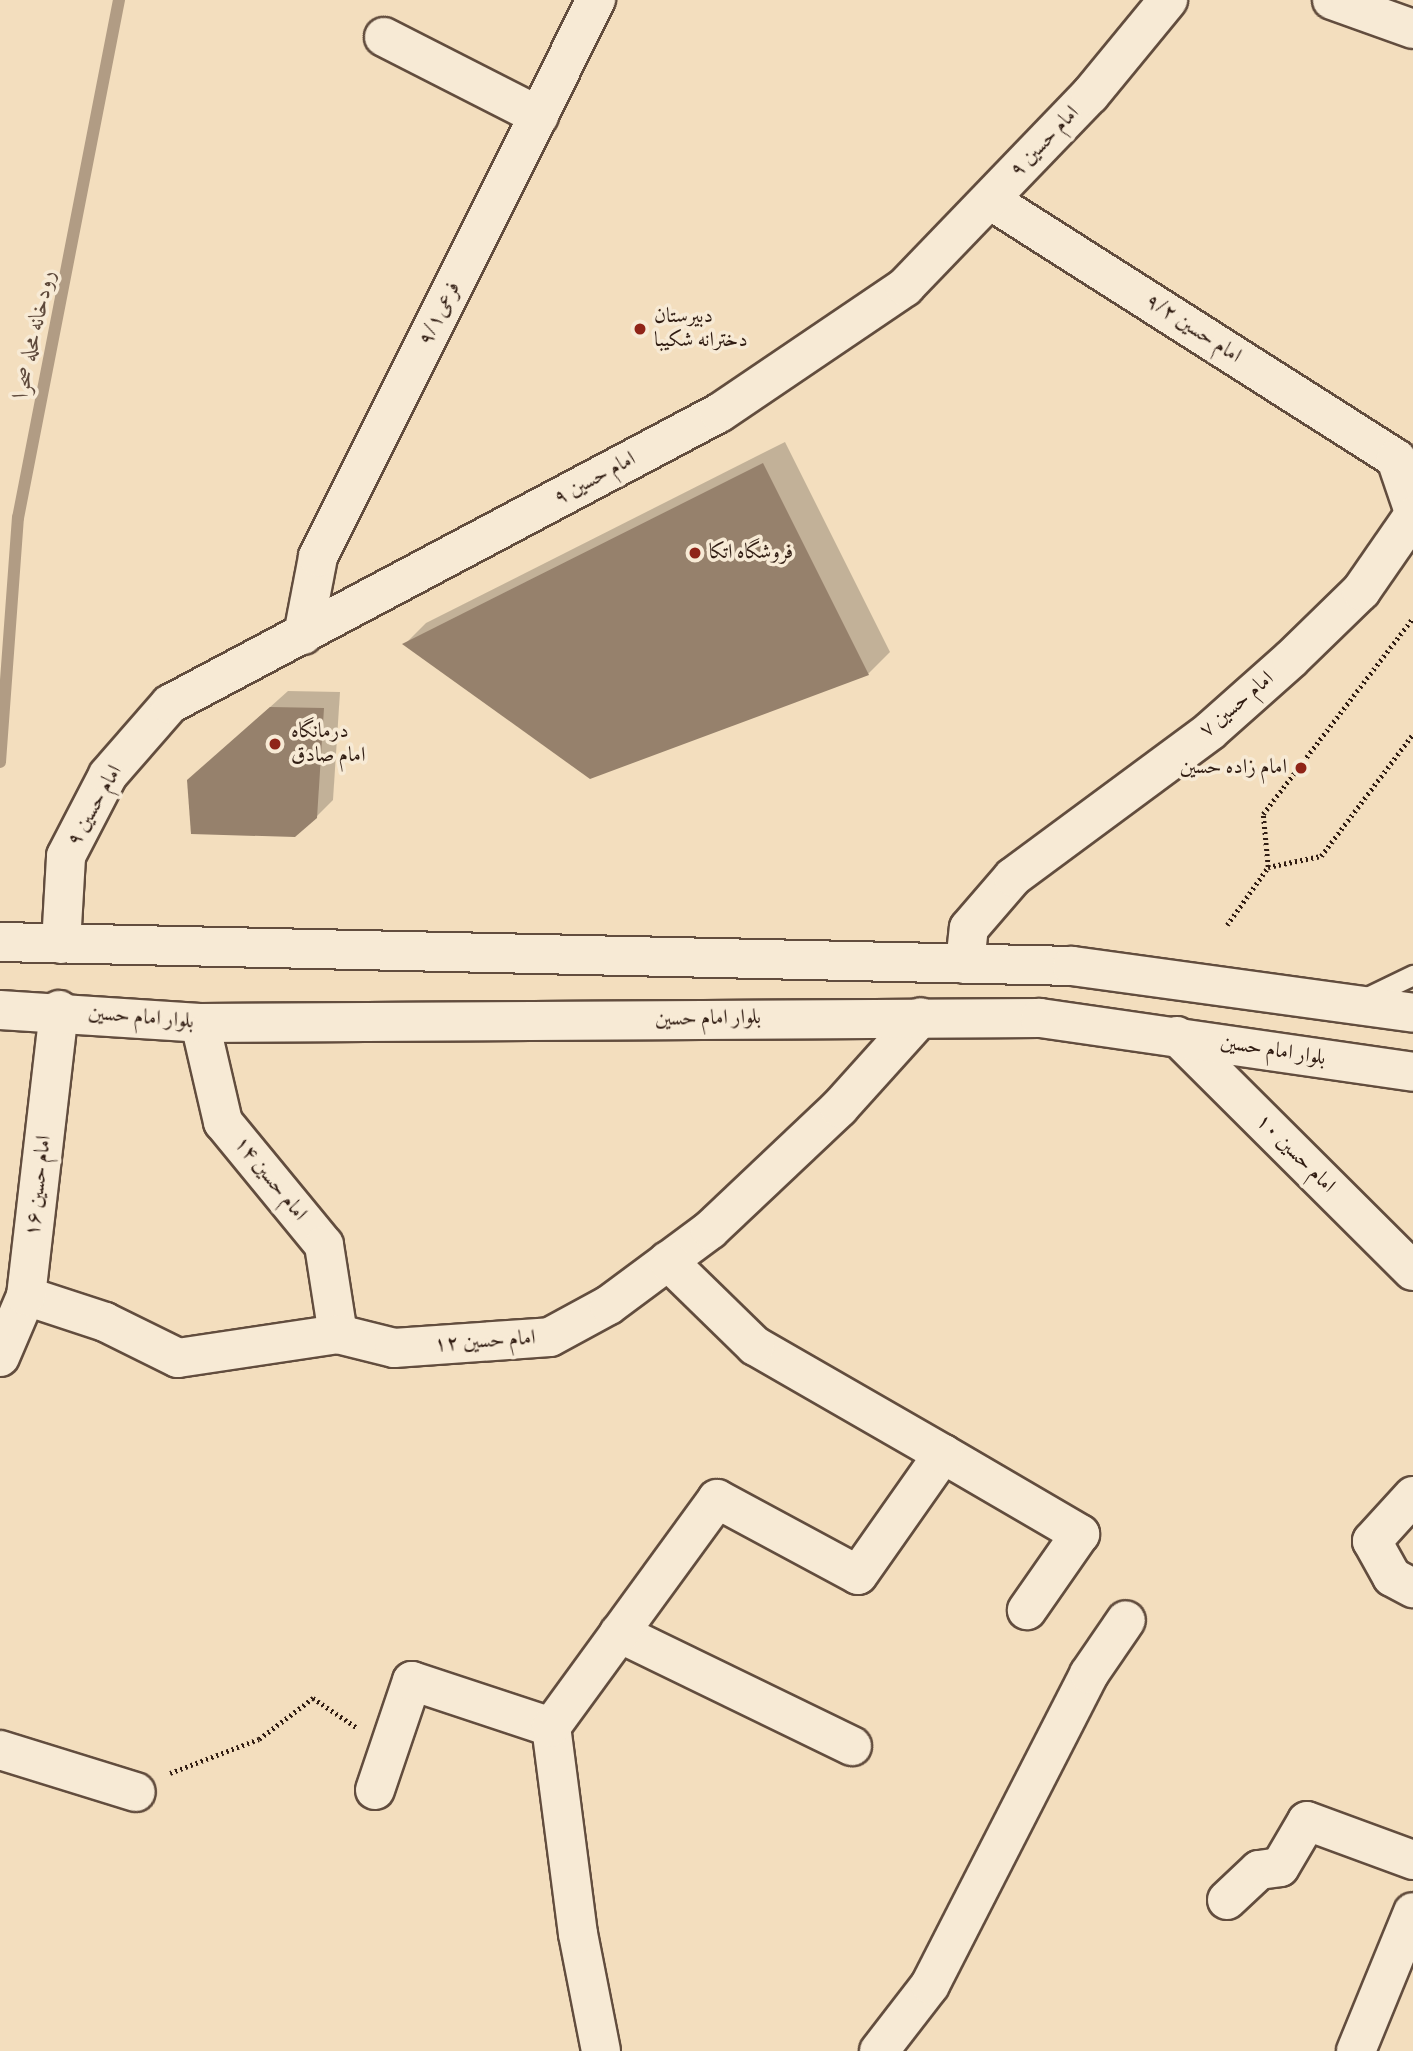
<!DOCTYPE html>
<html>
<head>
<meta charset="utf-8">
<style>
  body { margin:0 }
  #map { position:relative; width:1413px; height:2051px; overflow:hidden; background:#f3debe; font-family:Vollkorn,Amiri,serif }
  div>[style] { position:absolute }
  .shadow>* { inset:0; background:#0003 }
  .stream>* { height:12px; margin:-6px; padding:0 6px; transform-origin:6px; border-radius:6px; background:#b19c84 }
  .building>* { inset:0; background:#96816c }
  .path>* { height:4.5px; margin-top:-2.25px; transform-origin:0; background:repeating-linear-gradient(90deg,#311d13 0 2px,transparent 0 5.5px) }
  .roads { filter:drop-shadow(2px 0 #624d3e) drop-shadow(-2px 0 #624d3e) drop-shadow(0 2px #624d3e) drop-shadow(0 -2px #624d3e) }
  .service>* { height:19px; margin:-9.5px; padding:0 9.5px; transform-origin:9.5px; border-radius:9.5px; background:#f7ead5 }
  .minor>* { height:38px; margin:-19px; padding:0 19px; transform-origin:19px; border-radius:19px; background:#f7ead5 }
  .secondary>* { height:38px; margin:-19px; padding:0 19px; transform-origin:19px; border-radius:19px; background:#f7ead5 }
  .dots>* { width:19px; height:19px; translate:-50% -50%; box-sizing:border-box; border:4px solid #f7ead5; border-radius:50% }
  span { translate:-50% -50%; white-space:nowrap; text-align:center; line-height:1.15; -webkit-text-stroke:7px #f7ead5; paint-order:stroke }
  .street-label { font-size:21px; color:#311d13 }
  .poi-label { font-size:21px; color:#311d13 }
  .left { translate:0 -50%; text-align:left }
  .right { translate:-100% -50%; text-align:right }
  .water-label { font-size:23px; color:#5e493b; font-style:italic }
</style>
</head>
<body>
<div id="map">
  <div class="shadow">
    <div style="clip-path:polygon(785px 442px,890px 652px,868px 674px,405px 644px,426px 623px)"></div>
    <div style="clip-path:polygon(288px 691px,340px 692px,333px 800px,316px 817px,189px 780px)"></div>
  </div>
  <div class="stream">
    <div style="left:0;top:762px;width:245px;rotate:-85.8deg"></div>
    <div style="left:18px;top:518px;width:528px;rotate:-78.97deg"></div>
  </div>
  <div class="building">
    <div style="clip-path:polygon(763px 463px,869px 675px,590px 779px,402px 644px)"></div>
    <div style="clip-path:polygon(270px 707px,324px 708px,317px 818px,295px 837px,191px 834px,187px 780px)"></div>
  </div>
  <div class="path">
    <div style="left:1268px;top:867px;width:54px;rotate:-11.7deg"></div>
    <div style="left:1321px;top:856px;width:153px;rotate:-53deg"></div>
    <div style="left:1227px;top:925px;width:71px;rotate:-54.7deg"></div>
    <div style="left:1268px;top:867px;width:53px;rotate:-95.4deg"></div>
    <div style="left:1263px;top:814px;width:247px;rotate:-52.6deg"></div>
    <div style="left:170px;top:1773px;width:95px;rotate:-20.9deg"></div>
    <div style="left:259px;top:1739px;width:68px;rotate:-37.2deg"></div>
    <div style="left:313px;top:1698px;width:52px;rotate:34deg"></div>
  </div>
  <div class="roads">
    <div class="service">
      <div style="left:1361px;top:1000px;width:58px;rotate:-25.7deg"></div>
    </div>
    <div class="minor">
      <div style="left:1332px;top:0;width:86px;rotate:19.7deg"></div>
      <div style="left:384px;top:37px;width:174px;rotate:27deg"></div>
      <div style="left:990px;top:200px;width:482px;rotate:32.5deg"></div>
      <div style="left:1396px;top:459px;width:53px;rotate:71.2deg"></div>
      <div style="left:303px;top:635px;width:79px;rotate:-79.1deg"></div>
      <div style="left:318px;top:557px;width:623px;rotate:-63.48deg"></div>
      <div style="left:61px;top:944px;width:88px;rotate:-86.7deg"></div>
      <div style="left:66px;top:856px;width:91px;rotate:-62.6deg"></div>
      <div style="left:108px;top:775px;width:94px;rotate:-48.9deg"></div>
      <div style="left:170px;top:704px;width:621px;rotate:-27.93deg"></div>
      <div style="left:719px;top:413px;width:225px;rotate:-34.1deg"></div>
      <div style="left:905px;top:287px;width:267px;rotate:-46.1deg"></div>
      <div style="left:1090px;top:95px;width:123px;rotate:-50.6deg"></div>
      <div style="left:965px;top:964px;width:36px;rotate:-84deg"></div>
      <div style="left:969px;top:928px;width:67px;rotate:-49.2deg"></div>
      <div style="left:1013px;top:877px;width:245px;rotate:-36.5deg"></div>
      <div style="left:1210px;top:731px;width:108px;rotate:-41.6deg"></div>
      <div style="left:1291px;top:659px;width:98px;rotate:-44.2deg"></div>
      <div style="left:1361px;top:591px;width:91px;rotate:-55.3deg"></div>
      <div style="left:200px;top:1023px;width:102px;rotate:76.9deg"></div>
      <div style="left:223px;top:1122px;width:159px;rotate:50.6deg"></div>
      <div style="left:324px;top:1245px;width:90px;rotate:81.1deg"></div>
      <div style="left:1177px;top:1036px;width:333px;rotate:44.9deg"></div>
      <div style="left:26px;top:1296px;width:83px;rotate:18.2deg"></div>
      <div style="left:105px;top:1322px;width:81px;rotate:26.3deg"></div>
      <div style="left:178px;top:1358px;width:162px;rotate:-8.5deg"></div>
      <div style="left:338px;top:1334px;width:58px;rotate:14deg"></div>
      <div style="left:394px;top:1348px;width:156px;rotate:-4deg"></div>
      <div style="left:550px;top:1337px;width:67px;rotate:-28.5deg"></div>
      <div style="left:609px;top:1305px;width:126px;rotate:-36.6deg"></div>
      <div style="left:710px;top:1230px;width:178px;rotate:-43.4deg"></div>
      <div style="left:839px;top:1108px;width:122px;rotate:-48deg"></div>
      <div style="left:0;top:1357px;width:66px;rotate:-66.9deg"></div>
      <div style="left:26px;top:1296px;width:288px;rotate:-83.4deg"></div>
      <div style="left:943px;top:1454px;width:159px;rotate:30.3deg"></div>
      <div style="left:1080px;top:1534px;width:93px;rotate:124.9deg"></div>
      <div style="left:1413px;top:1496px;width:61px;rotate:132.3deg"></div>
      <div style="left:1372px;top:1541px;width:41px;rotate:60.9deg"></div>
      <div style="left:1392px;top:1577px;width:24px;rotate:28deg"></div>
      <div style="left:619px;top:1633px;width:259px;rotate:25.9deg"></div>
      <div style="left:0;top:1750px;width:142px;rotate:17.2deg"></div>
      <div style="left:375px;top:1790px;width:115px;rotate:-71.3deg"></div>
      <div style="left:412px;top:1681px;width:146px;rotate:18.3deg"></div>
      <div style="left:1227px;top:1900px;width:44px;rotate:-43.2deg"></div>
      <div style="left:1259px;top:1870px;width:21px;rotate:-8deg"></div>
      <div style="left:1280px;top:1867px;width:53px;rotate:-59.6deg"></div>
      <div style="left:1307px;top:1821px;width:113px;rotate:20.2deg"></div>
      <div style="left:601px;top:2051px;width:119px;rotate:-101.1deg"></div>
      <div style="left:578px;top:1934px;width:209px;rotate:-97.4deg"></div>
      <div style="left:551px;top:1727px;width:282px;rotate:-53.9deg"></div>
      <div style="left:717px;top:1499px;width:160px;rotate:28.3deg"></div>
      <div style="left:858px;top:1575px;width:148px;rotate:-54.9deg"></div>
      <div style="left:943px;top:1454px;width:217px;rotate:-150.1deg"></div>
      <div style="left:755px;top:1346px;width:122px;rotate:-135.7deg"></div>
      <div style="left:879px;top:2051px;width:83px;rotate:-52.3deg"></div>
      <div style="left:930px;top:1985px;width:349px;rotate:-62.9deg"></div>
      <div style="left:1089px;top:1674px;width:65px;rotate:-55.6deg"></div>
      <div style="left:1356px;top:2051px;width:150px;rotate:-67.7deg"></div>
    </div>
    <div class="secondary">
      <div style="left:0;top:942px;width:1072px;rotate:1.28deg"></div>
      <div style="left:1072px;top:966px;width:344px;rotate:7.8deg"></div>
      <div style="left:0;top:1010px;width:200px;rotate:3.7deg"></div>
      <div style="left:200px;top:1023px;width:840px;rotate:-0.34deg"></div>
      <div style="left:1040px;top:1018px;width:377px;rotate:8.2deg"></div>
    </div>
  </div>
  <div class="dots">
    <div style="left:640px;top:329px;background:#8f2418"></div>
    <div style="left:695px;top:553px;background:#8f2418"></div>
    <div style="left:275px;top:744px;background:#8f2418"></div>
    <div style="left:1301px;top:768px;background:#8f2418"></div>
  </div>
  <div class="street-label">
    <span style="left:1045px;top:142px;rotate:-46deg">امام حسین ۹</span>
    <span style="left:440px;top:314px;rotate:-63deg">فرعی۹/۱</span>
    <span style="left:1193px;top:329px;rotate:33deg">امام حسین ۹/۲</span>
    <span style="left:595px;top:479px;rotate:-28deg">امام حسین ۹</span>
    <span style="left:1237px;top:705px;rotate:-40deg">امام حسین ۷</span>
    <span style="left:95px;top:806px;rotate:-60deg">امام حسین ۹</span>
    <span style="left:141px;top:1018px;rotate:5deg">بلوار امام حسین</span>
    <span style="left:708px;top:1019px;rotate:-1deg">بلوار امام حسین</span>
    <span style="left:1273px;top:1051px;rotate:9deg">بلوار امام حسین</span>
    <span style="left:1295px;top:1154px;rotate:45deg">امام حسین ۱۰</span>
    <span style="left:270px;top:1179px;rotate:51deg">امام حسین ۱۴</span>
    <span style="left:39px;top:1186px;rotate:-83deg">امام حسین ۱۶</span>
    <span style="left:485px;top:1342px;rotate:-4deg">امام حسین ۱۲</span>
  </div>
  <div class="poi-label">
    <span class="left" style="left:654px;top:329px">دبیرستان<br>دخترانه شکیبا</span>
    <span class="left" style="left:709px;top:553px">فروشگاه اتکا</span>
    <span class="left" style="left:291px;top:744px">درمانگاه<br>امام صادق</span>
    <span class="right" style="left:1287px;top:768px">امام زاده حسین</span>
  </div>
  <div class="water-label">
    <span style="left:35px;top:334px;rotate:-78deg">رودخانه محله صحرا</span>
  </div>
</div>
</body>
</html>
